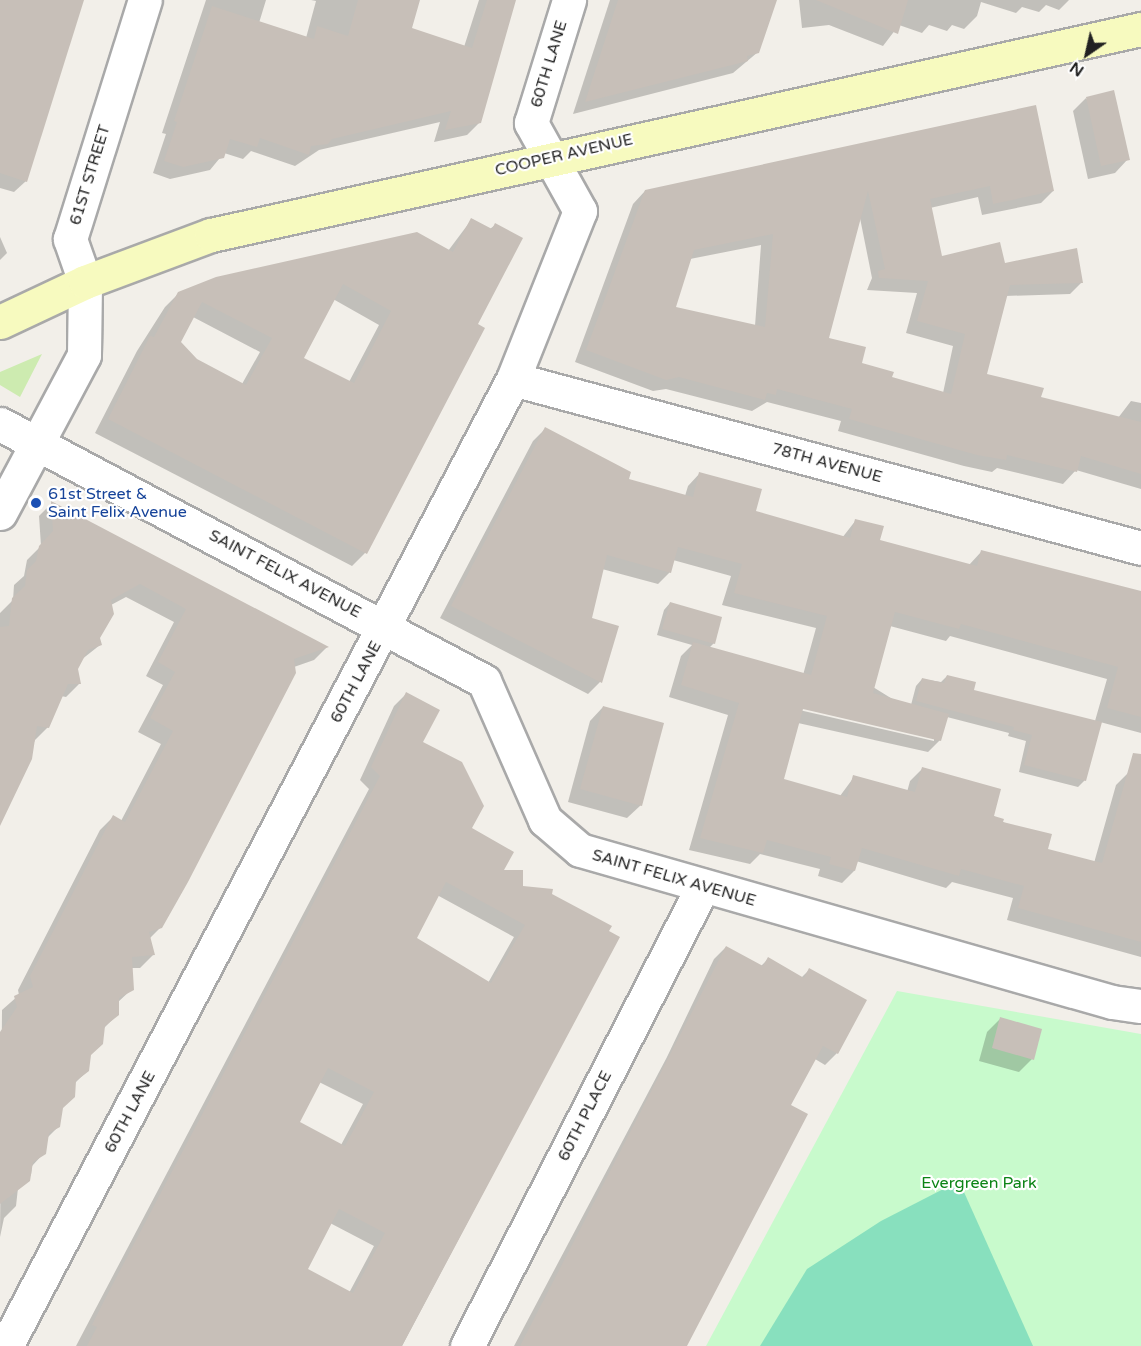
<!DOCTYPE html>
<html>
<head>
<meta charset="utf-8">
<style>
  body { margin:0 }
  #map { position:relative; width:1141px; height:1346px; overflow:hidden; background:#f2efe9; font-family:"Varela Round",sans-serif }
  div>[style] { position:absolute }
  .grass>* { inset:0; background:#cdebb0 }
  .park>* { inset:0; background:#c8facc }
  .pitch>* { inset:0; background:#88e0be }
  .shadow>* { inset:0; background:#0003 }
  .building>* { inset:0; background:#c7bfb8 }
  .roads { filter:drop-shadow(2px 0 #a9a9a9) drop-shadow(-2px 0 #a9a9a9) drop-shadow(0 2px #a9a9a9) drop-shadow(0 -2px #a9a9a9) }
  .street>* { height:33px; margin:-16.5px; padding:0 16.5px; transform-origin:16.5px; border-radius:16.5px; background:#fff }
  .secondary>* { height:33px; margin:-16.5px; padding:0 16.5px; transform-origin:16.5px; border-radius:16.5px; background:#f7fabf }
  .dots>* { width:16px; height:16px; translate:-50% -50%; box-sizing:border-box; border:3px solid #fff; border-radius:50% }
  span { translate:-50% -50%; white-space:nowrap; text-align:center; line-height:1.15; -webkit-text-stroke:4.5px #fff; paint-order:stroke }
  .street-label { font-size:16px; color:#222 }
  .transit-label { font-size:16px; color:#164399 }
  .left { translate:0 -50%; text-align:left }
  .park-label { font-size:16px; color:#0c8416 }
  .north { position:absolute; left:1057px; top:24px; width:60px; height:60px; -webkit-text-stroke:4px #fff; paint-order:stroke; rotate:214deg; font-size:16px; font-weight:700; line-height:24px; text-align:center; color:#222 }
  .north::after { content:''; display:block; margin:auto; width:21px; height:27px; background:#222; clip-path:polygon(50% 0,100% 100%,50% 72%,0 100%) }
</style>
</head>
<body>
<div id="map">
  <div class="grass">
    <div style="clip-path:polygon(42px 354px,20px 397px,0 385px,0 372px)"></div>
  </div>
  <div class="park">
    <div style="clip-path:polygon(897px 991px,1141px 1034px,1141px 1346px,706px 1346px)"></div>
  </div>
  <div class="pitch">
    <div style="clip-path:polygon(959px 1181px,1033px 1346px,760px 1346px,807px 1269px,881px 1221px)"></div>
  </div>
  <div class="shadow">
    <div style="clip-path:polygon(0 0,83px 0,26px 181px,14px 192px,0 188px)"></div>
    <div style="clip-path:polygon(206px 0,266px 0,259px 23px,306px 38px,316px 1px,311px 0,418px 0,410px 29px,464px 47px,479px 0,515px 0,479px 123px,467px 135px,434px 142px,440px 122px,319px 150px,295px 166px,251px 151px,243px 159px,224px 153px,210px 170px,170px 179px,153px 173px,166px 134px,162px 133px)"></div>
    <div style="clip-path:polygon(610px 0,775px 0,758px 52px,733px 73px,573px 114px)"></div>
    <div style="clip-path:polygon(799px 0,1069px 0,1059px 10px,1046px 5px,1039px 12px,1022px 7px,1016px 13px,981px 2px,977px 16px,964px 29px,952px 25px,947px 31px,929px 25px,922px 33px,899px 25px,883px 46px,829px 25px,802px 28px)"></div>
    <div style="clip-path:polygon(1086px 98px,1128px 159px,1115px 173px,1088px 179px,1073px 111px)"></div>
    <div style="clip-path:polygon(evenodd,1035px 106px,1053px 191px,1041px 203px,982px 215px,978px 197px,930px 208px,941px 258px,1004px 265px,1082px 282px,1070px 294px,1005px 296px,985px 375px,1040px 398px,1118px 418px,1131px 401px,1141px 403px,1141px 489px,1076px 470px,1063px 484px,997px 468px,992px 472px,964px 466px,838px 431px,841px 421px,767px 402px,752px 411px,666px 389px,653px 391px,575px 362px,633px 204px,645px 191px,1035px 106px,860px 218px,872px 278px,867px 290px,917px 293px,906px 333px,953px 346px,943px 393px,891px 378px,860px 364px,827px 339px,860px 218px,1035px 106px,761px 245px,755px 326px,674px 308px,690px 259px,761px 245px)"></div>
    <div style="clip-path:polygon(evenodd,472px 219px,490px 229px,495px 225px,476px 325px,365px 553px,352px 566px,95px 433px,137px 351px,165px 307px,179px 293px,448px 251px,472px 219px,333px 299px,379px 325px,349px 382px,302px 359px,333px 299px,472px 219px,193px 317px,260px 352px,242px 384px,175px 350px,193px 317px)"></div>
    <div style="clip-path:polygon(0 237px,7px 253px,0 260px)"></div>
    <div style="clip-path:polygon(evenodd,545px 429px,627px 480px,685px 496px,688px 486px,700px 473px,754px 512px,842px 538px,856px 520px,879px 541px,969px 565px,981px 552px,1141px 620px,1141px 733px,1100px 722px,1085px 780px,1078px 787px,1019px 772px,1026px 741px,1008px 736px,1009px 733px,947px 717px,940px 740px,928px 752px,798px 723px,782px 780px,840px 796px,854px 777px,907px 792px,910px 781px,922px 769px,1046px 850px,1094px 863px,1116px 785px,1128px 773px,1141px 776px,1141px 957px,1007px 920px,1013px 898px,952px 882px,946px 888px,856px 861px,854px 871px,842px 883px,818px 876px,820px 869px,760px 854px,750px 864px,689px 850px,728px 715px,669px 697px,681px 656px,692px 645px,657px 635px,664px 610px,670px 603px,714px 643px,709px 648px,803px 675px,816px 628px,722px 605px,731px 576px,673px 560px,670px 572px,658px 584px,602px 569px,590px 619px,617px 627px,600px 682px,588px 694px,440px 618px,533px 441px,545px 429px,890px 626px,946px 641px,950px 636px,1107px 679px,1095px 721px,972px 691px,947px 676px,941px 682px,922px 679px,916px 686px,911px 705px,894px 700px,873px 687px,890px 626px,545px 429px,796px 706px,934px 738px,934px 741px,795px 709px,796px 706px)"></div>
    <div style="clip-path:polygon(52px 503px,327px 647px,314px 660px,294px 667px,161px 927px,149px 939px,153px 955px,140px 968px,131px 968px,132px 989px,117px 1003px,117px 1015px,104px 1028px,90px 1055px,88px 1070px,74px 1084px,61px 1108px,59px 1126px,47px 1138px,44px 1153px,32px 1166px,31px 1175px,18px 1188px,16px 1206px,4px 1218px,0 1237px,2px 1010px,19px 995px,18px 990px,100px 830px,113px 817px,121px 821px,161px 744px,138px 732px,163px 685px,146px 676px,174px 622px,126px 597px,111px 605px,98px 638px,100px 645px,81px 660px,76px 669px,79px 684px,66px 697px,61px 696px,48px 727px,35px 740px,0 822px,0 613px,13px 600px,14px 585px,24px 576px,27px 560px,41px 546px,39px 516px)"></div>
    <div style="clip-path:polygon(evenodd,406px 694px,421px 742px,470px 829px,502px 871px,521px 888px,551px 895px,618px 938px,402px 1346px,76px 1346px,369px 789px,360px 780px,394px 706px,406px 694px,437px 895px,514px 937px,488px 983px,415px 939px,437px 895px,406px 694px,319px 1082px,363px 1104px,341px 1145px,298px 1123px,319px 1082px,406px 694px,330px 1223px,374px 1246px,349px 1293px,306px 1270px,330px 1223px)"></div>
    <div style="clip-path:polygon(603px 707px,641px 805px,627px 818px,568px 802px,590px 721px)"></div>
    <div style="clip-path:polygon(726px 947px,761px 966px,768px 959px,801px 978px,809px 970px,837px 1053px,825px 1065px,815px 1059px,789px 1106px,685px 1346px,514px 1346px,667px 1057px,714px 959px)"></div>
    <div style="clip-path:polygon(1000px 1019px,1032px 1059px,1019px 1072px,979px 1061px,987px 1032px)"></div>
  </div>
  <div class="building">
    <div style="clip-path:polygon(0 0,84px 0,27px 182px,0 173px)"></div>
    <div style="clip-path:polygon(358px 0,420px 0,412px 28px,472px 48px,487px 0,516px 0,481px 123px,445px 130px,451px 111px,332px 139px,328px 144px,311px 146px,309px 155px,260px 138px,257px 147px,230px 139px,224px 158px,183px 167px,164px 161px,177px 122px,174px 121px,212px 6px,314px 39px,317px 26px,348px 36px)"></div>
    <div style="clip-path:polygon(618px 0,777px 0,759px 53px,747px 56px,748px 61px,585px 102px)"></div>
    <div style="clip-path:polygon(816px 0,908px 0,898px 34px)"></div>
    <div style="clip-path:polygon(1114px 90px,1130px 160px,1101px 166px,1086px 97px)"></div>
    <div style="clip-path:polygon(evenodd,1036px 105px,1054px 191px,993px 204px,990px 186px,930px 199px,942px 256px,1000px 242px,1005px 263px,1077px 248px,1083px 283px,1010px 285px,987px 374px,1044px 388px,1041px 397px,1141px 422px,1141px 474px,1081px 456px,1077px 472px,1007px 455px,1006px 460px,977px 455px,849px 419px,852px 409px,777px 389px,776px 395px,767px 393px,765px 400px,679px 377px,666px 380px,586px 350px,645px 190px,1036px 105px,868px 191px,885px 269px,878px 271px,879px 278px,928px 281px,917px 321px,965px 334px,951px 394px,892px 377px,894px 372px,862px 363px,866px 347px,829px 338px,868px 191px,1036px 105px,773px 234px,765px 327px,676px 307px,694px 250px,773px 234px)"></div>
    <div style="clip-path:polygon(evenodd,471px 218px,492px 229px,495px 223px,523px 238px,478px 324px,485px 328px,367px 554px,108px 419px,150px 336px,154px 337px,178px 292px,216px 277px,417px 232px,453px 252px,471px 218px,343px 284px,391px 311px,354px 383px,304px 358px,343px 284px,471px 218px,202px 302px,272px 338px,246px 385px,197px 359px,181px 342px,202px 302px)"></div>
    <div style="clip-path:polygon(545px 427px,631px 472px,629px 479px,693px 497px,699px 472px,762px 489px,756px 511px,850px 538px,855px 519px,884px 526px,880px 540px,977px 566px,981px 550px,1141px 591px,1141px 717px,1107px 708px,1118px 667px,961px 624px,959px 629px,895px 612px,873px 693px,949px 714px,941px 741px,803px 709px,784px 779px,847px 797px,853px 775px,915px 792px,922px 767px,1001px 789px,994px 816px,1004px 819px,1003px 822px,1052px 834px,1048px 849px,1102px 863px,1133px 753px,1141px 754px,1141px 942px,1018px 908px,1024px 886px,961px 869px,959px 876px,862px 848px,855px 871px,829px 864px,831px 857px,767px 840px,763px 853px,700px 838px,739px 703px,681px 685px,693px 642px,811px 675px,827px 616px,734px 593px,742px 564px,678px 547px,671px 573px,607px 555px,592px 618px,619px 626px,602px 683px,451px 606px)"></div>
    <div style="clip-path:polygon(51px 501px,329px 647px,294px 659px,296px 673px,188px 882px,162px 928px,149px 932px,155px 955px,132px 957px,134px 990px,119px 998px,119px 1015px,105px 1026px,103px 1044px,91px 1055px,89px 1071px,76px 1081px,75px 1097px,63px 1108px,60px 1127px,49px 1133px,46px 1154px,33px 1162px,30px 1181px,0 1204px,0 1032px,17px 1007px,14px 996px,33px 987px,30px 976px,113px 815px,125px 822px,173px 731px,150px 718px,175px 672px,158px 662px,186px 609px,140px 584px,111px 600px,114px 614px,100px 638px,102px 645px,88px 650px,78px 669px,81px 684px,68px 684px,49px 728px,37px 726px,32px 759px,0 826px,0 627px,9px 626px,12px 598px,25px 586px,27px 570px,36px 561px,39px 546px,53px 531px)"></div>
    <div style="clip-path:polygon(670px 602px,722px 617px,715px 644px,662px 629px)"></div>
    <div style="clip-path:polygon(947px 675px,976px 682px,974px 690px,1102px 722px,1086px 781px,1024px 765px,1032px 735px,1013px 730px,1014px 727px,916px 701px,922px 678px,944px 683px)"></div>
    <div style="clip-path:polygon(evenodd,406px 692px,440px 710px,423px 742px,462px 762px,484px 806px,472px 828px,514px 852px,504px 870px,523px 870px,523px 886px,553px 889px,552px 894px,612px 926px,609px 931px,620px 937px,402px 1346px,87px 1346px,97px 1327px,92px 1325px,105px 1299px,380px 776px,371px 767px,406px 692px,446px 882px,525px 925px,491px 983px,417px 938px,446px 882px,406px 692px,328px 1068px,374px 1092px,345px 1146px,300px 1122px,328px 1068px,406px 692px,339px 1209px,385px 1233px,353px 1293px,308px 1269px,339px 1209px)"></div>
    <div style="clip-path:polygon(603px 706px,664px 723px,642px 806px,580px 789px)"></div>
    <div style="clip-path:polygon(726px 946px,763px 966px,768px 957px,804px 978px,809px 968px,867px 1000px,838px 1054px,823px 1046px,791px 1105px,808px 1114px,687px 1346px,520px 1346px)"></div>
    <div style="clip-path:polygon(1000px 1017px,1042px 1029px,1034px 1060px,992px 1048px)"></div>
  </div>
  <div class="roads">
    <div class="street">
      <div style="left:513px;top:379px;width:650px;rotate:15.06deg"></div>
      <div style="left:0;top:424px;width:548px;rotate:27.97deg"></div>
      <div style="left:484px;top:681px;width:152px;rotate:66.3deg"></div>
      <div style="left:545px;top:820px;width:46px;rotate:40.6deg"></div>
      <div style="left:580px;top:850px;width:553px;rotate:15.95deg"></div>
      <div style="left:1112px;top:1002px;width:29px;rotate:8deg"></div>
      <div style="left:0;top:513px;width:179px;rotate:-62deg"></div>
      <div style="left:84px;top:355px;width:73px;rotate:-89.2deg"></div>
      <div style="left:85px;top:282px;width:46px;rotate:-109.2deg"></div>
      <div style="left:70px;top:239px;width:250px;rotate:-72.6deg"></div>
      <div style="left:6px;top:1346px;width:1092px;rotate:-62.33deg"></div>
      <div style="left:513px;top:379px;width:181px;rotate:-68.3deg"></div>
      <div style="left:580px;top:211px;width:101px;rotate:-119.1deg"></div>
      <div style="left:531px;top:123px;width:129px;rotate:-72.8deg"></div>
      <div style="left:467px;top:1346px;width:517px;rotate:-62.84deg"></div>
    </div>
    <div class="secondary">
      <div style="left:0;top:322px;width:94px;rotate:-25.2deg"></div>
      <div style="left:85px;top:282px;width:134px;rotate:-20.5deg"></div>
      <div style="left:211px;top:235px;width:953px;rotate:-12.49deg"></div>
    </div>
  </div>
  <div class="dots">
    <div style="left:36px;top:503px;background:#1a4fb4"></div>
  </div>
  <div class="street-label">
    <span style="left:549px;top:64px;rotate:-73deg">60TH LANE</span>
    <span style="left:564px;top:155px;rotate:-13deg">COOPER AVENUE</span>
    <span style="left:90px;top:175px;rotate:-73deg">61ST STREET</span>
    <span style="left:827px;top:463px;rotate:15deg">78TH AVENUE</span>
    <span style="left:285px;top:574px;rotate:28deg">SAINT FELIX AVENUE</span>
    <span style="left:356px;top:682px;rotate:-62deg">60TH LANE</span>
    <span style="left:674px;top:878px;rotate:16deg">SAINT FELIX AVENUE</span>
    <span style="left:130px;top:1112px;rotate:-62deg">60TH LANE</span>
    <span style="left:585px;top:1116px;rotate:-63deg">60TH PLACE</span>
  </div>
  <div class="transit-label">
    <span class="left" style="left:48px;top:503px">61st Street &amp;<br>Saint Felix Avenue</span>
  </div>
  <div class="park-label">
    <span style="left:979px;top:1183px">Evergreen Park</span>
  </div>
  <div class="north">N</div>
</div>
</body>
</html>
